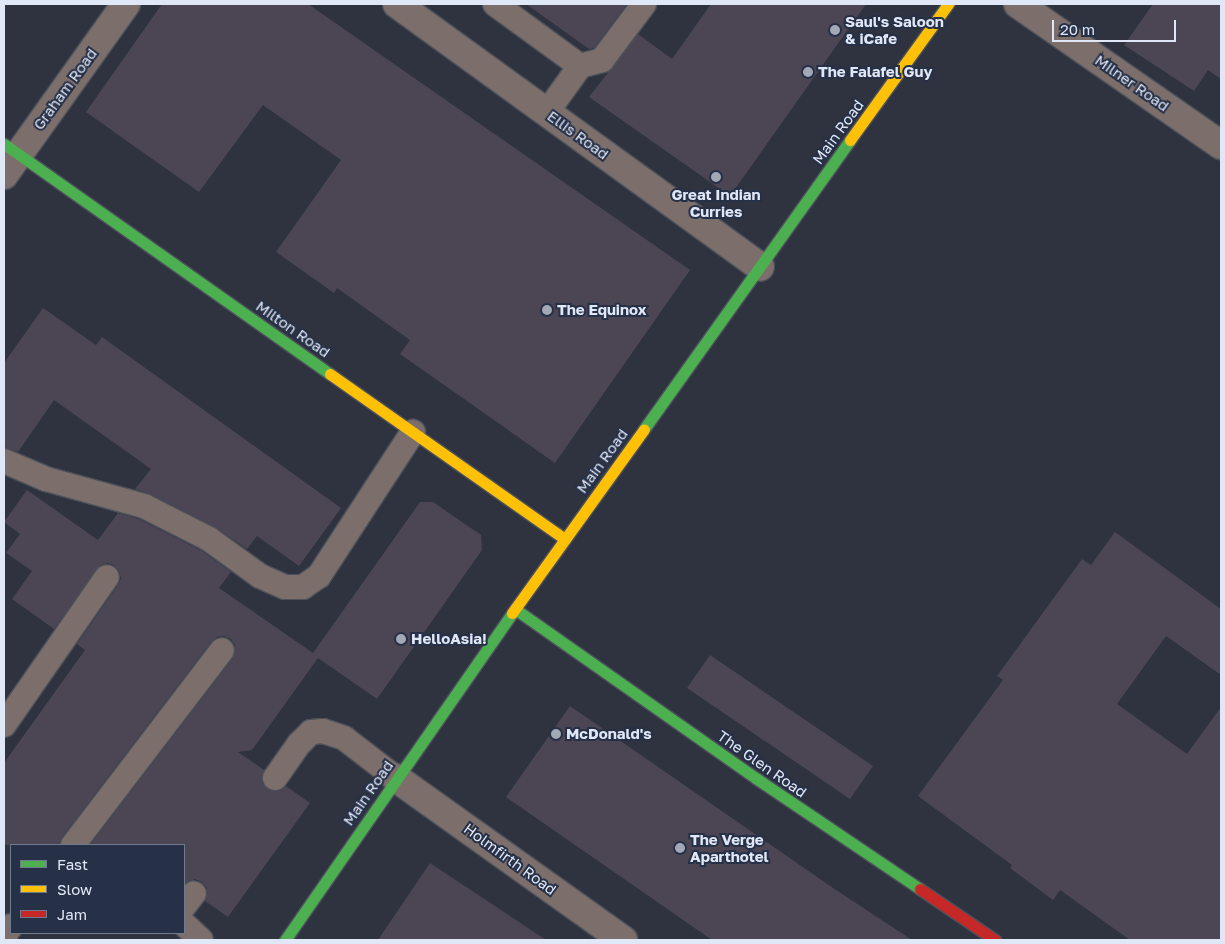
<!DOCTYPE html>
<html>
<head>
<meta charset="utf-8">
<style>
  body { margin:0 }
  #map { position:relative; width:1225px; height:944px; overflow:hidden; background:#2e333f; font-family:"Golos Text",sans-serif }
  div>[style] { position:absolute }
  .building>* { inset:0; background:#4c4654 }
  .roads { filter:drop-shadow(1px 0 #4c515b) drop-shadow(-1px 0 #4c515b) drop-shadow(0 1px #4c515b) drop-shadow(0 -1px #4c515b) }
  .lane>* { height:24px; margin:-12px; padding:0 12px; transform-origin:12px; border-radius:12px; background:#7c6e6a }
  .street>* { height:28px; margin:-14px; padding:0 14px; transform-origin:14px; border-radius:14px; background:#7c6e6a }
  .fast>* { height:11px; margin:-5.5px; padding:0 5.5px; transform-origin:5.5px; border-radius:5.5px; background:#4caf50 }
  .slow>* { height:11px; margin:-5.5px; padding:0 5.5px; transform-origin:5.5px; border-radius:5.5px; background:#ffc107 }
  .jam>* { height:11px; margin:-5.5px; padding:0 5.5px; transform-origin:5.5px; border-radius:5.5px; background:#c62828 }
  .dots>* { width:14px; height:14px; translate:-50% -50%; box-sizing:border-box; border:2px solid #263047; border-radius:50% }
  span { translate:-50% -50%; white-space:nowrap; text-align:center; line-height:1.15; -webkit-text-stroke:4px #263047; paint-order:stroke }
  .poi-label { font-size:15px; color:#e0e7f6; font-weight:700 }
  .left { translate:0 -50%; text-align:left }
  .street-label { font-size:15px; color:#e0e7f6 }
  .frame { position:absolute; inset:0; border:5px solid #e0e7f6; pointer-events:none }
  .legend { position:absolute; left:10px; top:844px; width:175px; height:90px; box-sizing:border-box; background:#263047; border:1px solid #70798d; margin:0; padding:6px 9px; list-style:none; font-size:15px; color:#e0e7f6 }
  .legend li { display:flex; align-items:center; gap:10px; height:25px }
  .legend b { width:25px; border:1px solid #70798d }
  .scale { position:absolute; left:1052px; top:20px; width:124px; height:22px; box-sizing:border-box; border:2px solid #e0e7f6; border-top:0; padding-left:6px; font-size:15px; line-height:18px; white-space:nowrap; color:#e0e7f6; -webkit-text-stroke:4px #263047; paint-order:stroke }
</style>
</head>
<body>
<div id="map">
  <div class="building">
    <div style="clip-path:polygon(162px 4px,308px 4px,690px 270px,555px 463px,400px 354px,410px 340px,337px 288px,334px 293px,276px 252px,341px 160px,263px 105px,199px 192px,86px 112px)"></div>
    <div style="clip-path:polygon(526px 4px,627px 4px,594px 48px,589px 49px)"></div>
    <div style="clip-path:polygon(711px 4px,866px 4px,730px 196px,589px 97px,638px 34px,672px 59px)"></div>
    <div style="clip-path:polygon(1153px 4px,1221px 4px,1221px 79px,1208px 70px,1194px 91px,1124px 45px)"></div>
    <div style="clip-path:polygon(43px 308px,96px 345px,102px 337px,341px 508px,299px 566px,257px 536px,247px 549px,215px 527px,150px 494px,135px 489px,151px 469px,54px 400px,18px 452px,4px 447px,4px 363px)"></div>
    <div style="clip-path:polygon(27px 490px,98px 540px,118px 513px,139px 519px,202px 551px,231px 572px,219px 588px,313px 653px,420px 502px,433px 502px,481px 535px,482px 550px,377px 699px,318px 658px,252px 750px,238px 752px,264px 770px,262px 783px,268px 789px,280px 791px,286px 786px,310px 803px,228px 917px,205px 901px,207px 888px,202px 882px,195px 879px,184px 884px,184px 845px,90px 845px,233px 658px,235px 645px,231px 639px,224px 636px,217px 637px,211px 642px,62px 837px,60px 845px,4px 845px,4px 763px,85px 650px,77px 644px,118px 585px,121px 578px,119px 571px,114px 565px,108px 563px,101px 565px,54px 629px,12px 599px,32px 571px,6px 553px,20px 534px,4px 522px)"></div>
    <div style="clip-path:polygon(1115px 532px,1221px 609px,1221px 675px,1166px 636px,1117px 704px,1187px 754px,1221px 707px,1221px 940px,1130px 940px,1060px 890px,1053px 900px,1010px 868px,1012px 865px,918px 796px,1003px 680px,997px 676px,1082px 559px,1091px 565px)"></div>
    <div style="clip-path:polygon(710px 655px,873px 766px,850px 799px,687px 688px)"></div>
    <div style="clip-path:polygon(570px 706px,833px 888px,912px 940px,712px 940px,506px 797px)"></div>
    <div style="clip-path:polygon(430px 863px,546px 940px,378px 940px)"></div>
  </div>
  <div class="roads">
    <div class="lane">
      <div style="left:495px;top:4px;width:105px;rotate:36.1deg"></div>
      <div style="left:547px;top:112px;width:57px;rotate:-54.3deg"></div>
      <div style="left:580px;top:66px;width:23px;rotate:-15deg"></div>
      <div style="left:602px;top:60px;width:70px;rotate:-53.1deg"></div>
      <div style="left:4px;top:461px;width:46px;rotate:23.2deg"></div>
      <div style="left:46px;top:479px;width:102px;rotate:15.4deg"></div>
      <div style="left:144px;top:506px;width:73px;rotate:26.9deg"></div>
      <div style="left:209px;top:539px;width:63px;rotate:36deg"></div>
      <div style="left:260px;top:576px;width:27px;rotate:24deg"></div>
      <div style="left:285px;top:587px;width:18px"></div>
      <div style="left:303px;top:587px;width:19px;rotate:-35deg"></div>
      <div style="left:319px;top:576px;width:172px;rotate:-56.9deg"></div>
      <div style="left:4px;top:725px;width:180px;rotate:-55.2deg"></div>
      <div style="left:275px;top:778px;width:42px;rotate:-54.8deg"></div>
      <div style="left:299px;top:744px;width:17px;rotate:-45deg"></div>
      <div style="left:311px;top:732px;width:12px;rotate:-5deg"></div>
      <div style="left:323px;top:731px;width:22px;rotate:18deg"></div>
      <div style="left:344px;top:738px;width:66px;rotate:37.6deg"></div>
      <div style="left:73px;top:845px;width:245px;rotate:-52.6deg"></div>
      <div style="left:184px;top:906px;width:16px;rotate:-52deg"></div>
      <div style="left:184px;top:924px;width:23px;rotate:43deg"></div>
      <div style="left:4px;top:936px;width:12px;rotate:-55deg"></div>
    </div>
    <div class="street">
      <div style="left:397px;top:4px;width:448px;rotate:35.9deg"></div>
      <div style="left:1018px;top:4px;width:247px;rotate:34.8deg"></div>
      <div style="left:4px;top:175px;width:210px;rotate:-54.5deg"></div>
      <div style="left:396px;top:778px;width:279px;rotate:35.5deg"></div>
    </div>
    <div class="fast">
      <div style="left:4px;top:144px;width:399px;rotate:35.2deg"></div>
      <div style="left:644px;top:429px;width:355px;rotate:-54.5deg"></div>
      <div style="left:515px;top:609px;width:296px;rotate:35.1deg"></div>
      <div style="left:757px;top:779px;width:197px;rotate:34deg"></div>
      <div style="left:285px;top:940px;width:398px;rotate:-55.2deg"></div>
    </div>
    <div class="slow">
      <div style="left:850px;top:140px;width:168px;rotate:-54.2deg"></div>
      <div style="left:330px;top:374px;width:287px;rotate:35.1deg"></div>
      <div style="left:512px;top:613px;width:226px;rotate:-54.3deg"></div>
    </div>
    <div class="jam">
      <div style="left:920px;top:889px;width:91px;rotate:34.2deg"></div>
    </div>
  </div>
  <div class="dots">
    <div style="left:835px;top:30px;background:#a2a8b6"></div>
    <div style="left:808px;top:72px;background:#a2a8b6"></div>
    <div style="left:716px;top:177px;background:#a2a8b6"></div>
    <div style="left:547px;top:310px;background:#a2a8b6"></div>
    <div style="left:401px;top:639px;background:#a2a8b6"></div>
    <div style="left:556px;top:734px;background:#a2a8b6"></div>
    <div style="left:680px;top:848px;background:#a2a8b6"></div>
  </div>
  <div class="poi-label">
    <span class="left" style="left:845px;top:30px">Saul's Saloon<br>&amp; iCafe</span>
    <span class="left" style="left:818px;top:72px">The Falafel Guy</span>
    <span style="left:716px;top:203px">Great Indian<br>Curries</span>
    <span class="left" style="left:557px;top:310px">The Equinox</span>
    <span class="left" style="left:411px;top:639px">HelloAsia!</span>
    <span class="left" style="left:566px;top:734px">McDonald's</span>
    <span class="left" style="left:690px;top:848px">The Verge<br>Aparthotel</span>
  </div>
  <div class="street-label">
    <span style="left:1132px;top:83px;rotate:35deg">Milner Road</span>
    <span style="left:65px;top:89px;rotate:-54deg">Graham Road</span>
    <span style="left:838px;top:132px;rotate:-54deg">Main Road</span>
    <span style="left:578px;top:135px;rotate:36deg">Ellis Road</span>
    <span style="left:293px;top:329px;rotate:35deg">Milton Road</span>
    <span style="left:602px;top:461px;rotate:-54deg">Main Road</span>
    <span style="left:762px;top:764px;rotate:35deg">The Glen Road</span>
    <span style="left:368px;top:793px;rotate:-55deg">Main Road</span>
    <span style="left:510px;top:859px;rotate:36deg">Holmfirth Road</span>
  </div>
  <div class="frame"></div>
  <ul class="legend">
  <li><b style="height:6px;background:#4caf50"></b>Fast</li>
  <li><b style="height:6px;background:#ffc107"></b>Slow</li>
  <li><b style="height:6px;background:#c62828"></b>Jam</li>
  </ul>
  <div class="scale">20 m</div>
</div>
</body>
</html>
